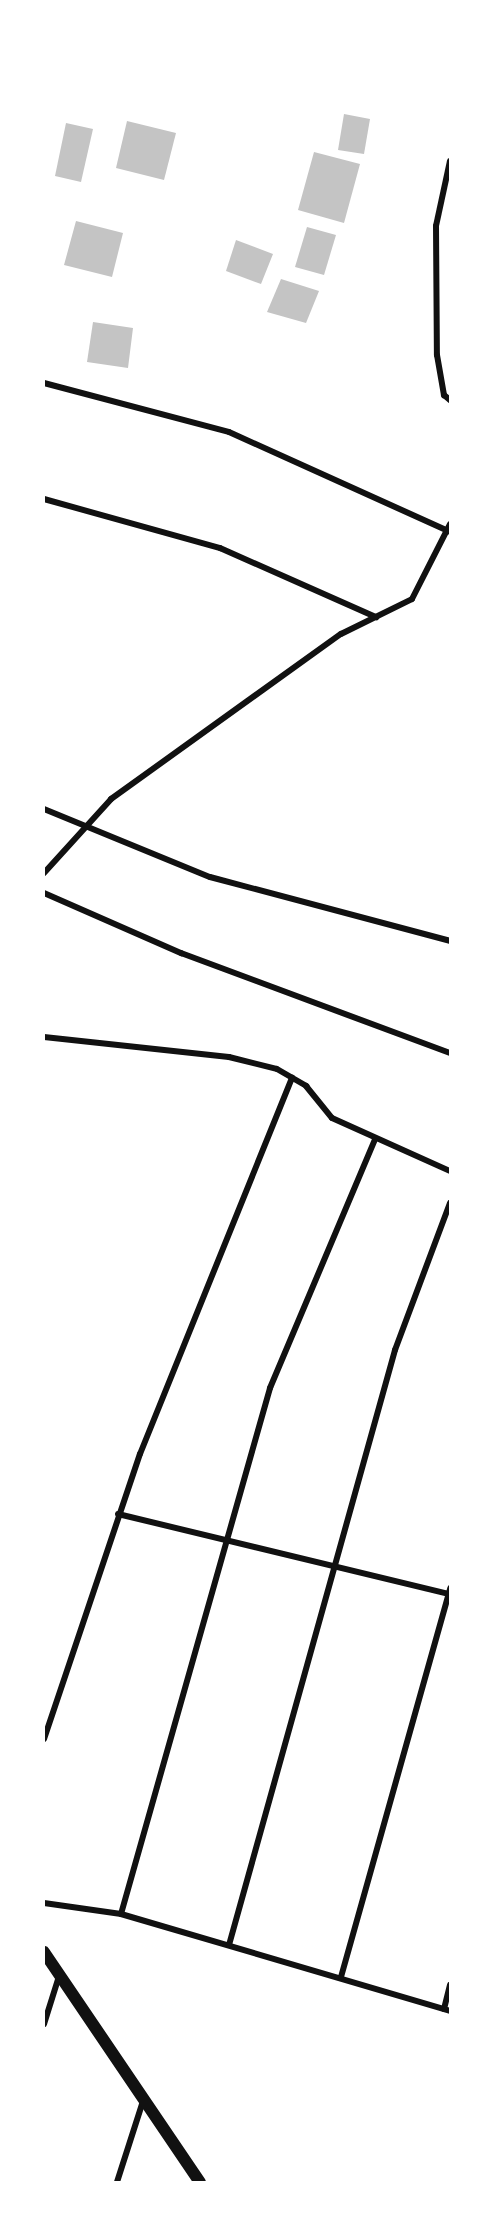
<!DOCTYPE html>
<html>
<head>
<meta charset="utf-8">
<style>
  body { margin:0 }
  #map { position:relative; width:494px; height:2226px; overflow:hidden; background:#fff; font-family:"Fira Sans",sans-serif }
  div>[style] { position:absolute }
  .building>* { inset:0; background:#c4c4c4 }
  .minor>* { height:6px; margin:-3px; padding:0 3px; transform-origin:3px; border-radius:3px; background:#111 }
  .secondary>* { height:12px; margin:-6px; padding:0 6px; transform-origin:6px; border-radius:6px; background:#111 }
  span { translate:-50% -50%; white-space:nowrap; text-align:center; line-height:1.15; -webkit-text-stroke:6px #fff; paint-order:stroke }
  .frame { position:absolute; inset:0; border:45px solid #fff; pointer-events:none }
</style>
</head>
<body>
<div id="map">
  <div class="building">
    <div style="clip-path:polygon(344px 114px,370px 119px,364px 154px,338px 150px)"></div>
    <div style="clip-path:polygon(127px 121px,176px 133px,164px 180px,116px 168px)"></div>
    <div style="clip-path:polygon(66px 123px,93px 129px,81px 182px,55px 176px)"></div>
    <div style="clip-path:polygon(314px 152px,360px 164px,344px 223px,298px 210px)"></div>
    <div style="clip-path:polygon(76px 221px,123px 233px,112px 277px,64px 265px)"></div>
    <div style="clip-path:polygon(307px 227px,336px 235px,324px 275px,295px 267px)"></div>
    <div style="clip-path:polygon(236px 240px,273px 254px,261px 284px,226px 271px)"></div>
    <div style="clip-path:polygon(281px 279px,319px 291px,306px 323px,267px 312px)"></div>
    <div style="clip-path:polygon(93px 322px,133px 328px,128px 368px,87px 362px)"></div>
  </div>
  <div class="minor">
    <div style="left:450px;top:161px;width:66px;rotate:102.2deg"></div>
    <div style="left:436px;top:226px;width:129px;rotate:89.6deg"></div>
    <div style="left:437px;top:355px;width:41px;rotate:80.1deg"></div>
    <div style="left:444px;top:395px;width:8px;rotate:40deg"></div>
    <div style="left:44px;top:383px;width:191px;rotate:14.8deg"></div>
    <div style="left:229px;top:432px;width:243px;rotate:24.3deg"></div>
    <div style="left:44px;top:499px;width:183px;rotate:15.6deg"></div>
    <div style="left:220px;top:548px;width:171px;rotate:23.9deg"></div>
    <div style="left:44px;top:809px;width:179px;rotate:22.3deg"></div>
    <div style="left:210px;top:877px;width:248px;rotate:14.9deg"></div>
    <div style="left:44px;top:873px;width:100px;rotate:-47.8deg"></div>
    <div style="left:111px;top:799px;width:283px;rotate:-35.7deg"></div>
    <div style="left:341px;top:634px;width:79px;rotate:-26.2deg"></div>
    <div style="left:412px;top:599px;width:84px;rotate:-63.1deg"></div>
    <div style="left:44px;top:893px;width:150px;rotate:23.7deg"></div>
    <div style="left:181px;top:953px;width:287px;rotate:20.4deg"></div>
    <div style="left:44px;top:1037px;width:186px;rotate:6.2deg"></div>
    <div style="left:229px;top:1057px;width:49px;rotate:14deg"></div>
    <div style="left:277px;top:1069px;width:34px;rotate:30deg"></div>
    <div style="left:306px;top:1086px;width:41px;rotate:50.9deg"></div>
    <div style="left:332px;top:1118px;width:129px;rotate:24.2deg"></div>
    <div style="left:118px;top:1514px;width:341px;rotate:13.6deg"></div>
    <div style="left:44px;top:1739px;width:301px;rotate:-71.4deg"></div>
    <div style="left:140px;top:1454px;width:406px;rotate:-68deg"></div>
    <div style="left:44px;top:1903px;width:78px;rotate:8.1deg"></div>
    <div style="left:121px;top:1914px;width:343px;rotate:16.4deg"></div>
    <div style="left:121px;top:1914px;width:547px;rotate:-74.18deg"></div>
    <div style="left:270px;top:1388px;width:269px;rotate:-67.1deg"></div>
    <div style="left:229px;top:1945px;width:618px;rotate:-74.41deg"></div>
    <div style="left:395px;top:1350px;width:157px;rotate:-69.5deg"></div>
    <div style="left:341px;top:1977px;width:404px;rotate:-74.3deg"></div>
    <div style="left:444px;top:2009px;width:25px;rotate:-76deg"></div>
    <div style="left:44px;top:2024px;width:50px;rotate:-72.6deg"></div>
    <div style="left:117px;top:2182px;width:88px;rotate:-72.2deg"></div>
  </div>
  <div class="secondary">
    <div style="left:44px;top:1952px;width:278px;rotate:55.9deg"></div>
  </div>
  <div class="frame"></div>
</div>
</body>
</html>
